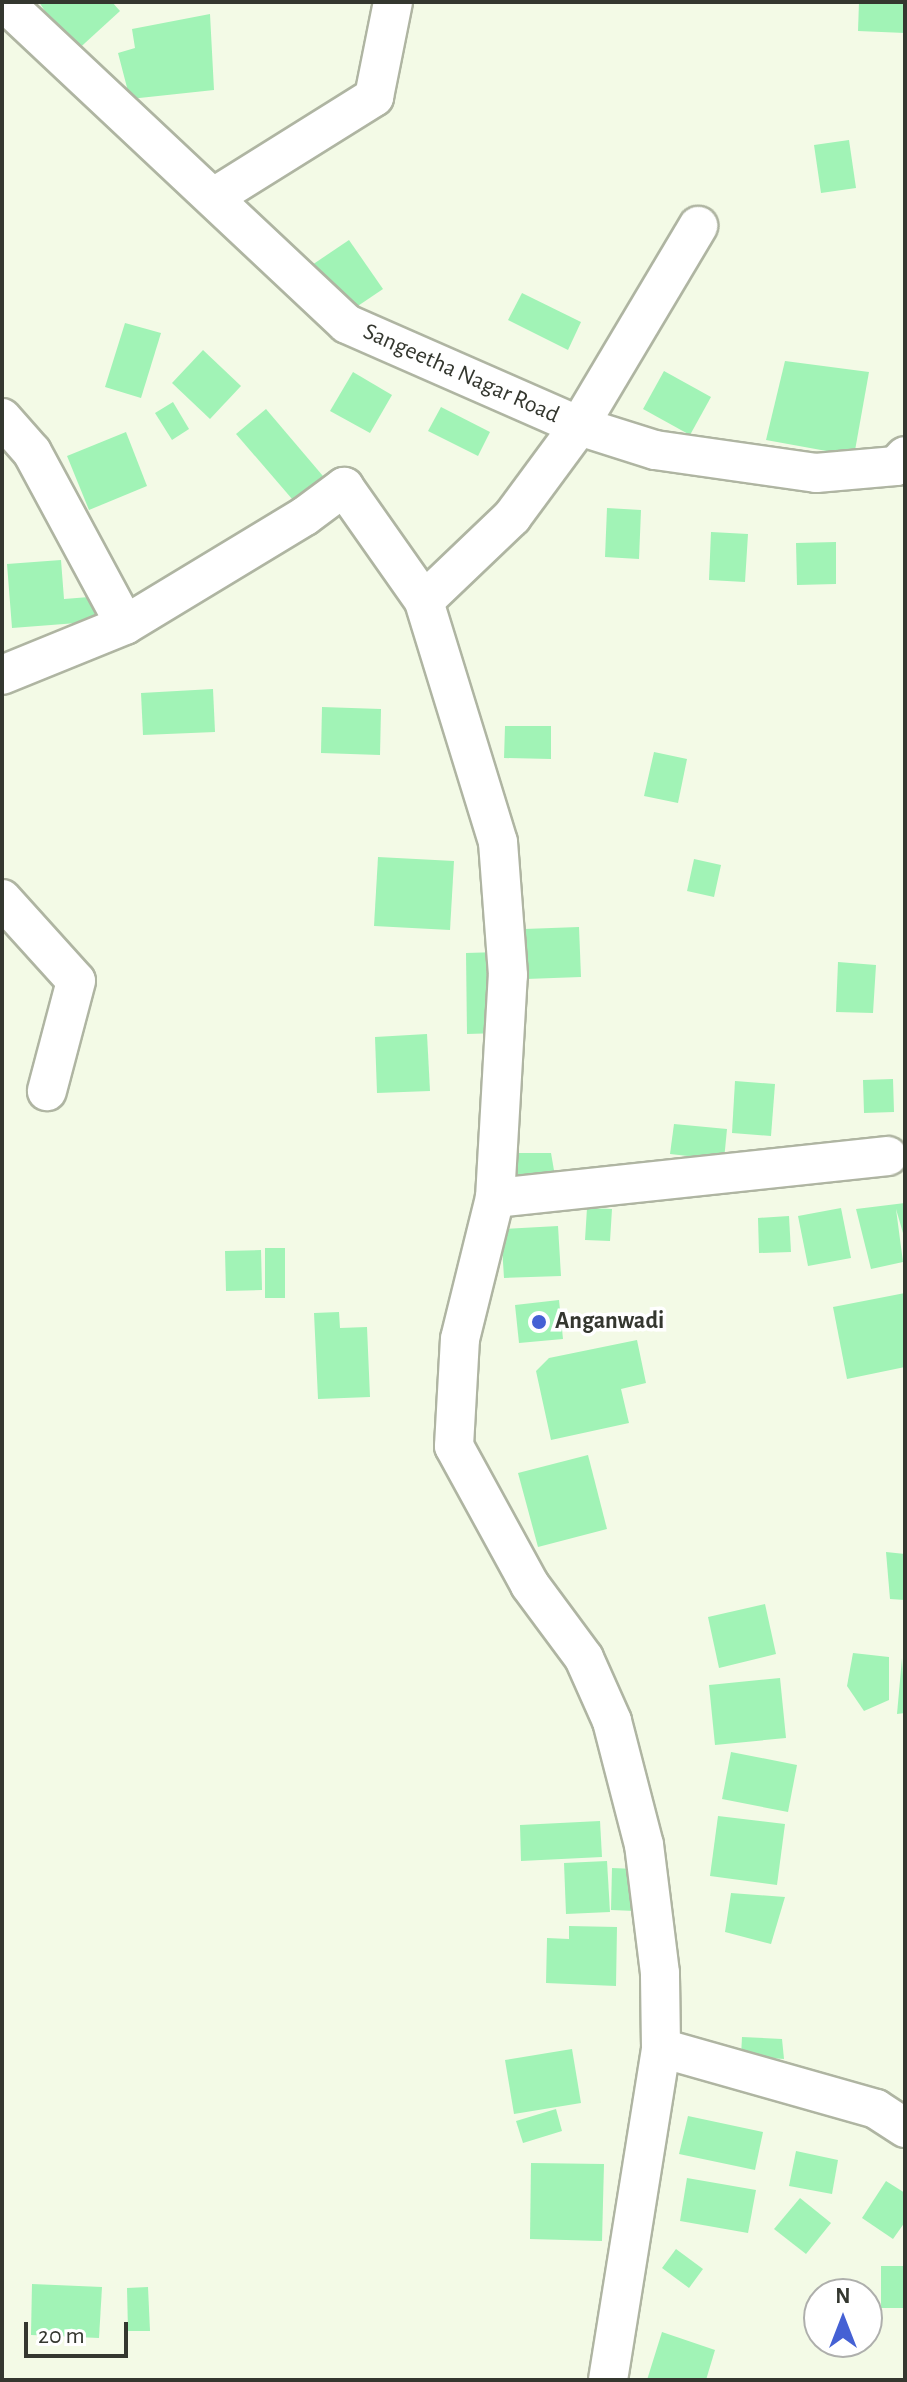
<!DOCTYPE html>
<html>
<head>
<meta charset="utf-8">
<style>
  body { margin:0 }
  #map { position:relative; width:907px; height:2382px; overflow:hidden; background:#f3fae6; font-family:"Alegreya Sans",sans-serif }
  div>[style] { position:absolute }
  .building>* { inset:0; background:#a1f3b6 }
  .roads { filter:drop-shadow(2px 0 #afb5a2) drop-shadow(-2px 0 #afb5a2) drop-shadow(0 2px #afb5a2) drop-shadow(0 -2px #afb5a2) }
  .minor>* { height:38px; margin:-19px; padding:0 19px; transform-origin:19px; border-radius:19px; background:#fff }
  .dots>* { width:22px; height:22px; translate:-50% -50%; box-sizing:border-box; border:4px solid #fff; border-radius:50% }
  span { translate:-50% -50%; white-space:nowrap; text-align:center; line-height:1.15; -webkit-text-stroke:7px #fff; paint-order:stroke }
  .street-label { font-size:24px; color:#34372f }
  .poi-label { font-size:24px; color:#34372f; font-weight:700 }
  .left { translate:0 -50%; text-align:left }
  .frame { position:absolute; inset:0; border:4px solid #34372f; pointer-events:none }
  .north { position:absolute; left:803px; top:2278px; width:80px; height:80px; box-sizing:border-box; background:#fff; border:2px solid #aeafac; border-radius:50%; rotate:0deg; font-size:22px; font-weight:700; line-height:32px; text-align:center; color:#34372f }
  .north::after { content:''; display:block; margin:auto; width:28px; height:36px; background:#4561d4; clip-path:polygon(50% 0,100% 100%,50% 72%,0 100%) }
  .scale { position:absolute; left:24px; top:2322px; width:104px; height:36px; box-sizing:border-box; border:4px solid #34372f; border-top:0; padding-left:10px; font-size:24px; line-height:28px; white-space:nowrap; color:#34372f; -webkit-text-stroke:6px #fff; paint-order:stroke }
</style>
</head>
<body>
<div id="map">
  <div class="building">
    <div style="clip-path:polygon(39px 2px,112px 2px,120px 11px,73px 54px)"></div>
    <div style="clip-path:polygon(859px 2px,905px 2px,905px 33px,858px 31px)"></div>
    <div style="clip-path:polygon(210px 14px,214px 90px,130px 99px,118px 53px,135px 48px,132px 29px)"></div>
    <div style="clip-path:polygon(849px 140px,856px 188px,821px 193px,814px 145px)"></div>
    <div style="clip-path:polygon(349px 240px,383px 289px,343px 316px,309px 267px)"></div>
    <div style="clip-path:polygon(522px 293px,581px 322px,568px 350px,508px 320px)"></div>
    <div style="clip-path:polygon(125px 323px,161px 333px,141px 398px,105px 387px)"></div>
    <div style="clip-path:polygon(203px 350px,241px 386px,210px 419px,172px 383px)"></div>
    <div style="clip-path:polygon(785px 361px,869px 372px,854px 456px,766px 440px)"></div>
    <div style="clip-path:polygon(664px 371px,711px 397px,690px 435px,643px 409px)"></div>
    <div style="clip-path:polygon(353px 372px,392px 395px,370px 433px,330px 411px)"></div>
    <div style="clip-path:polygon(173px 402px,189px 429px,172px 440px,155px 413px)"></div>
    <div style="clip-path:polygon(441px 407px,490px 432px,478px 456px,428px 431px)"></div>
    <div style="clip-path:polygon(266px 409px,334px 489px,305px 514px,236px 434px)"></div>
    <div style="clip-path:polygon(126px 432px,147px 486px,89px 510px,67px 456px)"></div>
    <div style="clip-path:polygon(607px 508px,641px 510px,639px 559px,605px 557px)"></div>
    <div style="clip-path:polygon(711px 532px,748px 534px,745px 582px,709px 580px)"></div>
    <div style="clip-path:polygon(836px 542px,836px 584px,797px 585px,796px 543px)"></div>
    <div style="clip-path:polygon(61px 560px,64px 599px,102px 596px,103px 621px,12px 628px,7px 564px)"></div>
    <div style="clip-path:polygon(213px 689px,215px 732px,143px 735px,141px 693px)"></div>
    <div style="clip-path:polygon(322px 707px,381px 709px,380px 755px,321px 753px)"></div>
    <div style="clip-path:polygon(505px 726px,551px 726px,551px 759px,504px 758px)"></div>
    <div style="clip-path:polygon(654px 752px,687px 759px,678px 803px,644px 796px)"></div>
    <div style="clip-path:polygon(378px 857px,454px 861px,450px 930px,374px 926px)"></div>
    <div style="clip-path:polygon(694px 859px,721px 865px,714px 897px,687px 891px)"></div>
    <div style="clip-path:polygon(579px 927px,581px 977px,526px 979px,524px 929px)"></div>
    <div style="clip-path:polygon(499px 952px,500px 1033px,467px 1034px,466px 953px)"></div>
    <div style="clip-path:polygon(838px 962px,876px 965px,873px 1013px,836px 1012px)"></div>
    <div style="clip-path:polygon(427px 1034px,430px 1091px,377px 1093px,375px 1037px)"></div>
    <div style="clip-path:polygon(893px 1079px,894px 1112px,864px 1113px,863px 1080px)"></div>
    <div style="clip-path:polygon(735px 1081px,775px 1084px,771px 1136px,732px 1133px)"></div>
    <div style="clip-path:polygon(674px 1124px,727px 1129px,724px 1160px,670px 1154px)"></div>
    <div style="clip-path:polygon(509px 1153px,551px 1153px,556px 1182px,516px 1187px)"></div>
    <div style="clip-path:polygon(905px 1203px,905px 1240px,896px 1209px,903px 1262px,871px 1269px,856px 1209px)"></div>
    <div style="clip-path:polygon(587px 1208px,612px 1209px,610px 1241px,585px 1240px)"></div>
    <div style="clip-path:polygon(841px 1208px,851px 1258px,808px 1266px,798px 1216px)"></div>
    <div style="clip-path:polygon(789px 1216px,791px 1252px,759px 1253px,758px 1218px)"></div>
    <div style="clip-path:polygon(558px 1226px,561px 1276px,504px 1278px,501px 1229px)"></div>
    <div style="clip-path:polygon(265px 1248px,285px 1248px,285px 1298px,265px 1298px)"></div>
    <div style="clip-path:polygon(261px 1250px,262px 1290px,226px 1291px,225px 1251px)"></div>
    <div style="clip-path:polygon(905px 1293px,905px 1367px,847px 1379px,833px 1307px)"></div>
    <div style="clip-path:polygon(559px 1300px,563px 1339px,519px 1343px,515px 1305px)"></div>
    <div style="clip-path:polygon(339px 1312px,340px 1328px,367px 1327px,370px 1397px,318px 1399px,314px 1313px)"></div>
    <div style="clip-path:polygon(637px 1340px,646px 1383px,621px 1389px,629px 1423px,551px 1440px,536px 1371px,549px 1358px)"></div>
    <div style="clip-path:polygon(588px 1455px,607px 1529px,538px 1547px,518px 1473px)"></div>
    <div style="clip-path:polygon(886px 1552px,905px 1554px,905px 1600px,890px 1599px)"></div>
    <div style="clip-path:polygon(765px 1604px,776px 1654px,719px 1668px,708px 1617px)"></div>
    <div style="clip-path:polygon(853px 1653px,889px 1657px,889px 1700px,864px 1711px,847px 1686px)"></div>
    <div style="clip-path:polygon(902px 1658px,905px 1713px,897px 1714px)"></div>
    <div style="clip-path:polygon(780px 1678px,786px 1738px,715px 1745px,709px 1685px)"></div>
    <div style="clip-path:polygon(731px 1752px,797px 1765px,788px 1812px,722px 1799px)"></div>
    <div style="clip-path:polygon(718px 1816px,785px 1824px,777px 1885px,710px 1876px)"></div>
    <div style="clip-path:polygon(600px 1821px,602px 1857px,521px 1861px,520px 1825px)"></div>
    <div style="clip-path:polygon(607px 1861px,610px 1912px,566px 1914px,564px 1863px)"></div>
    <div style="clip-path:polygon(612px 1868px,636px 1869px,635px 1911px,611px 1910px)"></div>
    <div style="clip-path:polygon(731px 1893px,785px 1897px,771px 1944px,725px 1932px)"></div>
    <div style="clip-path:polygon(569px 1926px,617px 1927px,616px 1986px,546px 1983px,547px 1938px,569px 1939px)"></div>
    <div style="clip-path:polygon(742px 2037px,782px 2039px,784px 2059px,741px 2056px)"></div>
    <div style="clip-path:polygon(572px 2049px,581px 2103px,514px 2114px,505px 2060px)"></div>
    <div style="clip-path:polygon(556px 2109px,562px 2131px,523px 2143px,516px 2121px)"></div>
    <div style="clip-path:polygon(688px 2116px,763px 2132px,755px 2170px,679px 2154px)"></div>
    <div style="clip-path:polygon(796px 2151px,838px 2160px,832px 2194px,789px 2186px)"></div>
    <div style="clip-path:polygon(531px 2163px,604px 2164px,602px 2241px,530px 2239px)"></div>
    <div style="clip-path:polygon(687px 2178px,756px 2190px,748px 2233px,680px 2221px)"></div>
    <div style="clip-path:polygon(886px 2181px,905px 2193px,905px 2222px,893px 2239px,862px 2218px)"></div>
    <div style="clip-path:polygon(800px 2198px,831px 2223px,806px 2254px,774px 2229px)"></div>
    <div style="clip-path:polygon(676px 2249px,703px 2269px,689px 2288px,662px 2268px)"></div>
    <div style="clip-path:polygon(881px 2266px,905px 2266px,905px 2308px,881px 2308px)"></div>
    <div style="clip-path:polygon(32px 2284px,102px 2287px,99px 2338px,31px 2335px)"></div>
    <div style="clip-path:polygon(148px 2287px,150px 2331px,128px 2331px,127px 2288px)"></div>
    <div style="clip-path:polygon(662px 2332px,715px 2350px,706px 2380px,647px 2380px)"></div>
  </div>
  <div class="roads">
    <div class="minor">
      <div style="left:4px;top:2px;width:470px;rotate:43.2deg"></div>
      <div style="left:347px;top:324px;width:253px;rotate:23.7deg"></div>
      <div style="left:579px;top:426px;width:80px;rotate:17.5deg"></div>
      <div style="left:655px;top:450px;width:163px;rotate:8.1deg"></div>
      <div style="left:816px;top:473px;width:80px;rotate:-5deg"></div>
      <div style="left:896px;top:466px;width:13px;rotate:-48deg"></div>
      <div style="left:214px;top:197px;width:189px;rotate:-32deg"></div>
      <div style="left:374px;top:97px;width:97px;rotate:-78.7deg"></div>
      <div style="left:2px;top:418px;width:45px;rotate:48.6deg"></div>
      <div style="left:32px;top:452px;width:196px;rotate:61.7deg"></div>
      <div style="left:2px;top:675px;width:133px;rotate:-22.1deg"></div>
      <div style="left:125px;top:625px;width:210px;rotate:-31.2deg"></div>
      <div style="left:305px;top:516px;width:49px;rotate:-36.6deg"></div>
      <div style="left:344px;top:487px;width:139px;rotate:54.9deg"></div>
      <div style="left:2px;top:899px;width:110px;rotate:47.9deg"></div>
      <div style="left:76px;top:981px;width:114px;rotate:104.8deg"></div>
      <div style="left:495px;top:1198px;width:395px;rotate:-6.1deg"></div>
      <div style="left:661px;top:2048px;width:223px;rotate:15.8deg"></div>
      <div style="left:876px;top:2109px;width:35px;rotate:33deg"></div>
      <div style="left:608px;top:2380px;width:336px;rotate:-80.9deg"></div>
      <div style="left:661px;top:2048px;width:75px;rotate:-90.8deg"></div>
      <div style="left:660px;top:1973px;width:129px;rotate:-97.1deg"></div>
      <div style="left:644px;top:1845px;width:128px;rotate:-104.5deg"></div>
      <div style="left:612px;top:1721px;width:69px;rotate:-114deg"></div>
      <div style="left:584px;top:1658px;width:91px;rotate:-126.5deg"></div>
      <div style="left:530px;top:1585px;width:158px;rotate:-118.7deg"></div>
      <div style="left:454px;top:1446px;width:107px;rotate:-86.8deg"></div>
      <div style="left:460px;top:1339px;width:145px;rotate:-76.1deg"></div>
      <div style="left:495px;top:1198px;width:223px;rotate:-86.7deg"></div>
      <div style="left:508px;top:975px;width:133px;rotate:-94.3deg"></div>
      <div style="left:498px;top:842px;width:252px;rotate:-107.1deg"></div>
      <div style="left:424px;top:601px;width:122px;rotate:-43.7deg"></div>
      <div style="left:512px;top:517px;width:113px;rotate:-53.6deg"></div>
      <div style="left:579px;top:426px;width:233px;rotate:-59.2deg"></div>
    </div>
  </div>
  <div class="dots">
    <div style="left:539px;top:1322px;background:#4561d4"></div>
  </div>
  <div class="street-label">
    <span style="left:461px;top:374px;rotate:24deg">Sangeetha Nagar Road</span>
  </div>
  <div class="poi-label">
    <span class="left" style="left:555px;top:1322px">Anganwadi</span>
  </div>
  <div class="frame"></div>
  <div class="north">N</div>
  <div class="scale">20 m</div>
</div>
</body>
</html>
